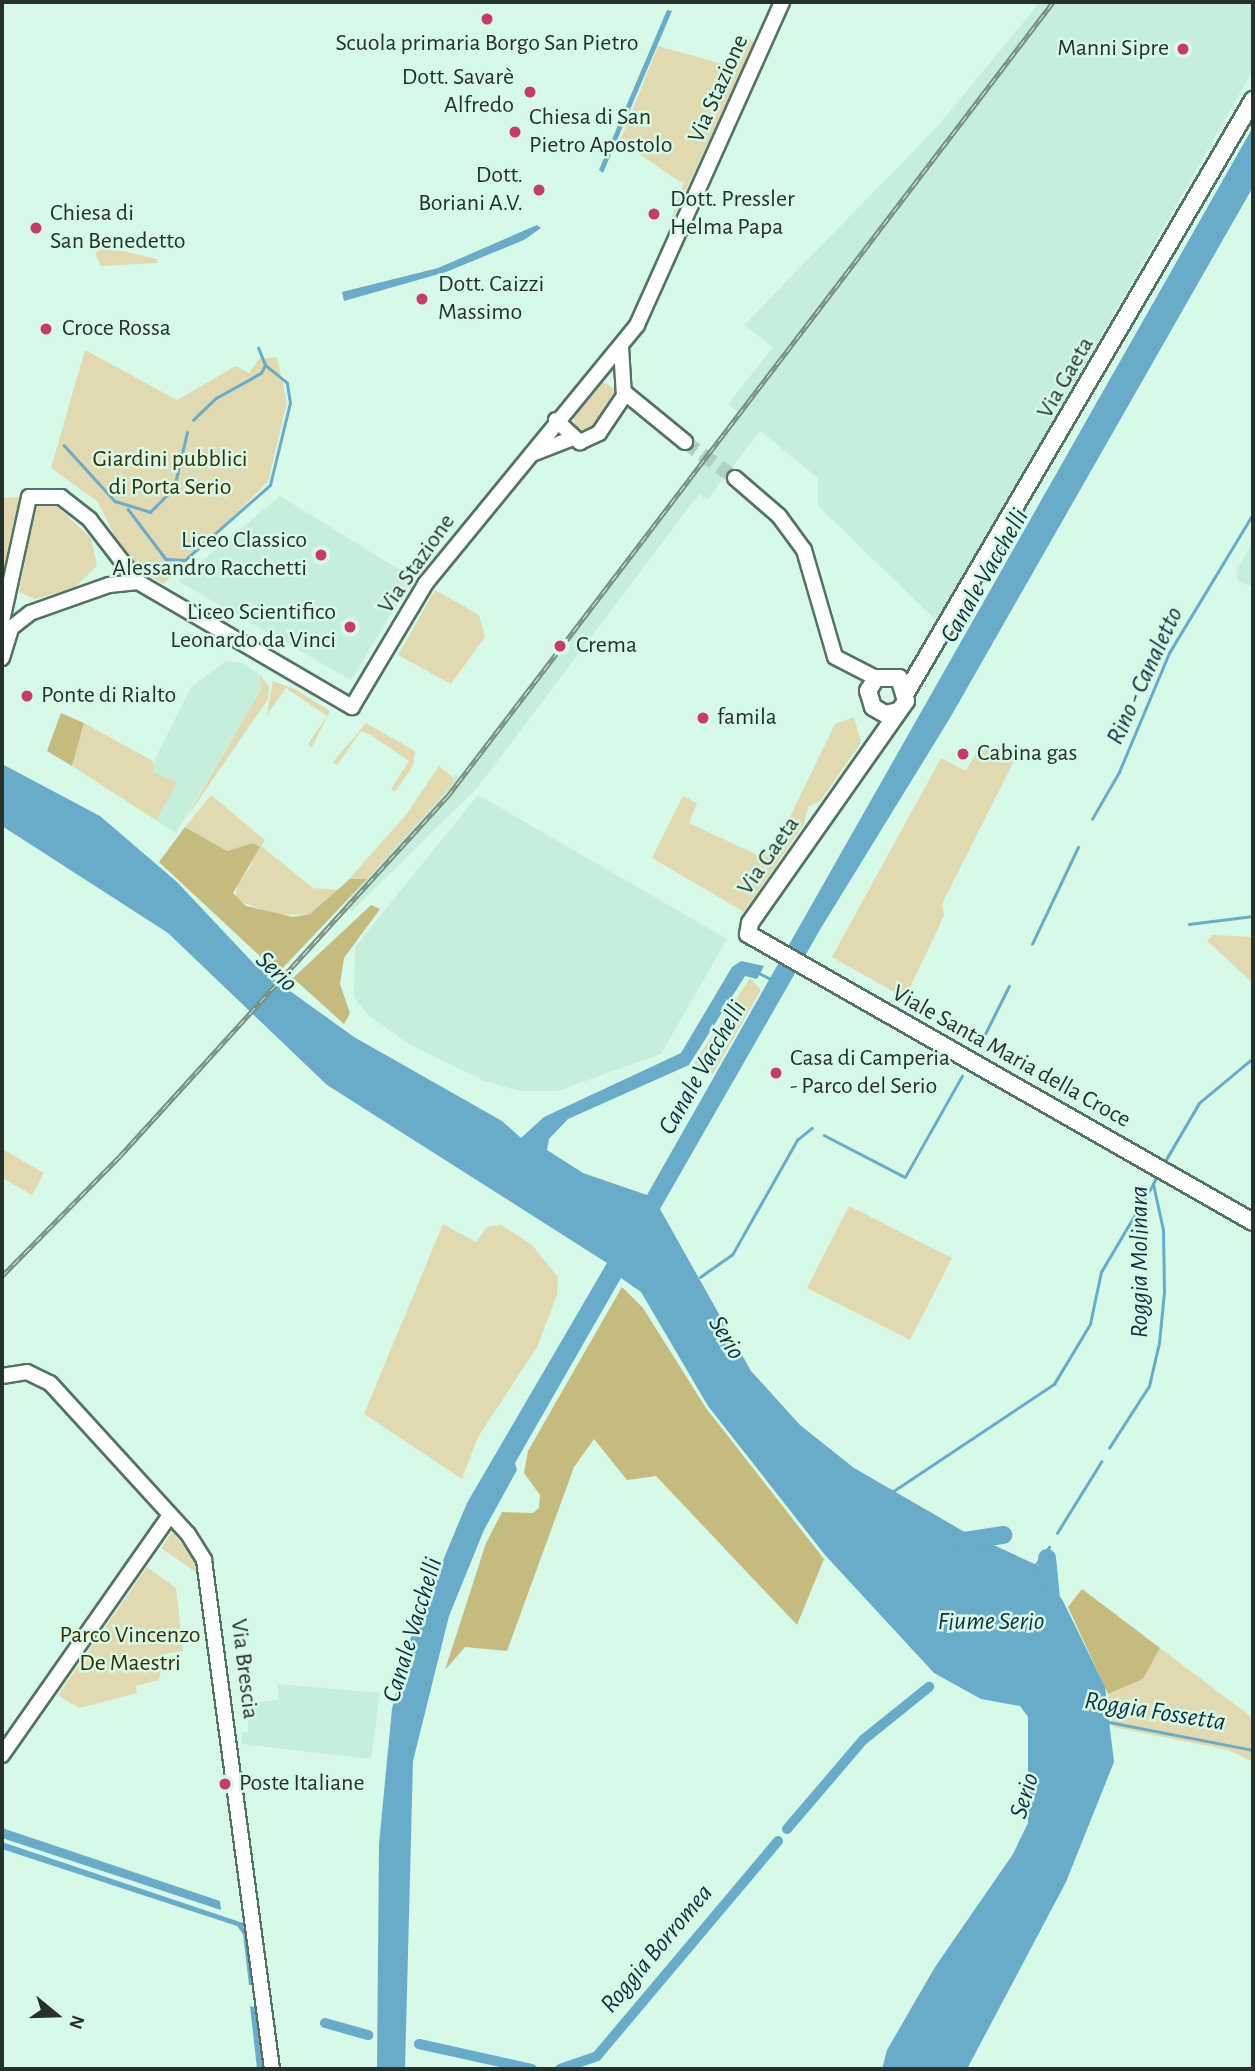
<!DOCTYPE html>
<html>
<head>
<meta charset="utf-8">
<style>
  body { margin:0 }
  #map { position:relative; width:1255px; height:2071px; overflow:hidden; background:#d7f9e8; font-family:"Alegreya Sans",sans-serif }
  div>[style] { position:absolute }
  .built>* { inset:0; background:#c5efda }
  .green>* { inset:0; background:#e1dab0 }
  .forest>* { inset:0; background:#c5bb7f }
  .water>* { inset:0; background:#69acca }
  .stream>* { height:2.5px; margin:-1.25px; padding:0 1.25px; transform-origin:1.25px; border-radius:1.25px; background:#69acca }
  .canal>* { height:10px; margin:-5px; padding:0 5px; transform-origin:5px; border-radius:5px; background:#69acca }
  .river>* { height:18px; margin:-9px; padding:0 9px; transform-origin:9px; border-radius:9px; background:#69acca }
  .tertiary-tunnel>* { height:14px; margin-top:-7px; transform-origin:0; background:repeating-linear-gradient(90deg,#b3d1c2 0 14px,transparent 0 21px) }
  .roads { filter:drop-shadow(2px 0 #547364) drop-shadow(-2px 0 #547364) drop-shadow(0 2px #547364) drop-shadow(0 -2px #547364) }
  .tertiary>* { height:14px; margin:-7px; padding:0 7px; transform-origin:7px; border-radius:7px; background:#fff }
  .secondary>* { height:16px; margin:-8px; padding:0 8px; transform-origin:8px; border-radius:8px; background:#fff }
  .rail>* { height:5px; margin-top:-2.5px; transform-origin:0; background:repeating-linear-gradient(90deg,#d7f9e8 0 8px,#788f84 0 16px); box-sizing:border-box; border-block:2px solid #788f84 }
  .dots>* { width:19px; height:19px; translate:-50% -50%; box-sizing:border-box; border:4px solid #d7f9e8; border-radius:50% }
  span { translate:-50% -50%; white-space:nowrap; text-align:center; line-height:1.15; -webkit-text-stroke:5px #d7f9e8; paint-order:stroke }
  .poi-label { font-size:24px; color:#25322c }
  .right { translate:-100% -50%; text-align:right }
  .left { translate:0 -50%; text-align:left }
  .street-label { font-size:24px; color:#25322c }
  .park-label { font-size:24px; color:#373000 }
  .water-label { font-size:26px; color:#10303d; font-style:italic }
  .frame { position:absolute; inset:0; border:4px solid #25322c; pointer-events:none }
  .north { position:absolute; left:21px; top:1980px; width:70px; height:70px; -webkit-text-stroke:5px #d7f9e8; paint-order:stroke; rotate:109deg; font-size:19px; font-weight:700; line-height:28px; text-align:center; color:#25322c }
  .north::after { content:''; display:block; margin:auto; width:24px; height:32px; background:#25322c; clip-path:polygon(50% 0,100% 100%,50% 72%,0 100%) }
</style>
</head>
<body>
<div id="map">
  <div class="built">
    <div style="clip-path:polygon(1040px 2px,1253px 2px,1253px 70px,938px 622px,818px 506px,818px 478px,760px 431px,707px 500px,699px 494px,477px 788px,352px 911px,344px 905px,456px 775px,460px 777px,738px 413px,728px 404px,773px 347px,744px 325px,937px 127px)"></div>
    <div style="clip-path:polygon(280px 496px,413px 578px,351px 680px,178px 581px)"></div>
    <div style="clip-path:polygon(1253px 541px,1253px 587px,1239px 582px,1236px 572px)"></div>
    <div style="clip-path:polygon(226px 661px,243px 663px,259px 674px,262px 688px,176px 833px,132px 805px,191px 687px)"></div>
    <div style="clip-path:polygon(478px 795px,727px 939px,661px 1054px,557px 1091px,520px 1091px,485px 1081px,409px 1044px,368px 1015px,354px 997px,355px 947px)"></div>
    <div style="clip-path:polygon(277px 1684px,380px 1693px,371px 1759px,242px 1744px,241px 1732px,248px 1732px,248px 1703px,279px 1700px)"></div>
  </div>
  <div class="green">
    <div style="clip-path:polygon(747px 35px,754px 43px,668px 229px,685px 178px,682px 183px,620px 141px,658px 46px,733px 67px)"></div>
    <div style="clip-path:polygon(105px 247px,157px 259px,157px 263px,101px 266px,95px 253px)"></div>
    <div style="clip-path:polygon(85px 350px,177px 400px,236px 366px,249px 373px,259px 359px,277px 357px,287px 403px,268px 482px,163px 584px,129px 564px,97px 501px,51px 468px)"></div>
    <div style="clip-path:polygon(604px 382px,615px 390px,611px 406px,592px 428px,577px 430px,573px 416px)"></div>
    <div style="clip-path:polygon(22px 497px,3px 593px,2px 498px)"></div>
    <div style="clip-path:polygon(52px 502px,91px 538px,97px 566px,74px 588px,35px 599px,19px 592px,36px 504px)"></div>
    <div style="clip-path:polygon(435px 590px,479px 615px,485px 637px,451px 684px,398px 655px)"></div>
    <div style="clip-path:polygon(259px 674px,269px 686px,268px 699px,183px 823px,262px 688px)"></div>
    <div style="clip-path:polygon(273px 681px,295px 689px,330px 711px,312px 747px,308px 744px,327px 716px,286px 688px,267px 715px)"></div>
    <div style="clip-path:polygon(854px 717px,861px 743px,820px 801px,808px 807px,804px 824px,744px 912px,652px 858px,683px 796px,697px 803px,689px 823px,759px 856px,763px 850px,772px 854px,835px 724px)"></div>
    <div style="clip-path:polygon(84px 723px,153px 761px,153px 772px,177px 783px,156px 820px,72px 766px)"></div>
    <div style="clip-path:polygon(366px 723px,415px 751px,413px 766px,395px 792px,391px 789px,409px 761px,371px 735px,361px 731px,337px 765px,333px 762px)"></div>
    <div style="clip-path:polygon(980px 745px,1014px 761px,942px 904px,944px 916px,905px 998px,832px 957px,941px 758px,966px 771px)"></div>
    <div style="clip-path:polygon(439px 766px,456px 780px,367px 879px,350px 879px,339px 892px,310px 914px,279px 915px,235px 900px,238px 884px,252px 864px,253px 843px,227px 851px,185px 827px,211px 795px,265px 840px,261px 846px,313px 888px,339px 890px,406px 815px)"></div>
    <div style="clip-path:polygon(1213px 935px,1253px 937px,1253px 983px,1207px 941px)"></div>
    <div style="clip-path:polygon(750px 978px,761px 990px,713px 1074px,694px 1063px)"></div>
    <div style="clip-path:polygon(2px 1149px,44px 1173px,32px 1195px,2px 1178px)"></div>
    <div style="clip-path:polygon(849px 1206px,952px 1258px,910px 1340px,807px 1288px)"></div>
    <div style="clip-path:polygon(443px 1224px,476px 1242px,487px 1227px,501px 1225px,532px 1245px,558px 1277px,557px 1295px,537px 1347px,478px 1437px,462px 1479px,364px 1414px)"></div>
    <div style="clip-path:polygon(172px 1532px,194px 1559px,207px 1604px,202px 1605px,197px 1573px,161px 1548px)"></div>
    <div style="clip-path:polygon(147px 1567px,176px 1588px,183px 1651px,164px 1654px,159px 1680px,136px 1686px,137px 1693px,79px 1708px,58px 1695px)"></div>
    <div style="clip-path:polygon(1160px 1648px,1253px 1718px,1253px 1762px,1228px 1750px,1113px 1727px,1108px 1694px,1143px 1679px)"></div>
  </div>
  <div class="forest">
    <div style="clip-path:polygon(61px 713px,84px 723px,72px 766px,47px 751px)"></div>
    <div style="clip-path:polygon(185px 827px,227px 851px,253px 843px,260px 847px,233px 893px,246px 906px,293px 917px,310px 914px,350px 879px,367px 879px,278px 973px,159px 862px)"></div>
    <div style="clip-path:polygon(371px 905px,380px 909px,344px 958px,340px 984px,350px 1013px,344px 1024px,293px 978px)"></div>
    <div style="clip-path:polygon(622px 1287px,643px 1308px,706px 1408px,824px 1559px,797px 1625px,656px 1476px,627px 1480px,594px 1439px,574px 1467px,507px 1651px,465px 1647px,445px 1670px,486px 1543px,502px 1512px,533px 1513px,539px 1508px,540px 1495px,524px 1473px,528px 1451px)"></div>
    <div style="clip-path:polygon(1082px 1589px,1160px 1648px,1143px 1679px,1108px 1694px,1068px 1607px)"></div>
  </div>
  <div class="water">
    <div style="clip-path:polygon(667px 10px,672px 11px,603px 173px,599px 170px)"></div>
    <div style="clip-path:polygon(1253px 127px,1253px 187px,950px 718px,821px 928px,660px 1209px,751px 1371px,800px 1425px,854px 1468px,963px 1531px,1039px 1566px,1063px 1601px,1105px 1687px,1114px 1762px,1066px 1882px,967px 2069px,882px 2069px,887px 2050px,935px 1967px,1013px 1854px,1028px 1823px,1028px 1717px,1020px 1706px,981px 1699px,934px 1673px,825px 1555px,708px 1406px,641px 1292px,621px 1278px,515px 1463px,517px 1470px,484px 1530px,449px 1616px,413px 1761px,405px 2069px,377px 2069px,379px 1844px,392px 1709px,406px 1649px,467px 1503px,607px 1263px,327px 1085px,168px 933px,2px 826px,2px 764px,100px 816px,177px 882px,258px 968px,354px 1037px,502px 1121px,521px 1138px,544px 1117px,681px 1053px,732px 967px,741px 961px,764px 966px,757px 979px,745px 976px,689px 1065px,568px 1119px,549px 1139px,547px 1150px,583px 1173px,647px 1195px)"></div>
    <div style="clip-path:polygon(537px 225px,541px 228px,524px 240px,446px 272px,344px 301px,342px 292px,438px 268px)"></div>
    <div style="clip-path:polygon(2px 1828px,220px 1901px,221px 1910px,2px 1838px)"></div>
    <div style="clip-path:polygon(2px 1842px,243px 1923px,254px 1985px,249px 1985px,243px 1934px,237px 1926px,2px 1849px)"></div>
    <div style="clip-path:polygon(250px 2006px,257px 2008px,265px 2069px,257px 2069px)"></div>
  </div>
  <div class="stream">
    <div style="left:193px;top:420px;width:32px;rotate:-44deg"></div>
    <div style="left:216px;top:398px;width:51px;rotate:-29.1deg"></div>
    <div style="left:261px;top:373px;width:9px;rotate:-63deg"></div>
    <div style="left:265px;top:365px;width:18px;rotate:-112deg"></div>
    <div style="left:64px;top:445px;width:76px;rotate:47.7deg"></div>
    <div style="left:115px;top:501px;width:37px;rotate:17deg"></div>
    <div style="left:150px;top:512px;width:34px;rotate:-45deg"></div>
    <div style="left:174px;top:488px;width:57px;rotate:-76.9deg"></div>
    <div style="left:128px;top:509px;width:63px;rotate:52.8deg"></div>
    <div style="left:166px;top:559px;width:19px;rotate:3deg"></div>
    <div style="left:185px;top:560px;width:113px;rotate:-41.4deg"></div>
    <div style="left:270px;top:485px;width:84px;rotate:-76.3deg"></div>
    <div style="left:290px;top:403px;width:20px;rotate:-99deg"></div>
    <div style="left:287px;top:383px;width:28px;rotate:-141deg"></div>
    <div style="left:1092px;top:819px;width:54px;rotate:-60.1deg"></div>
    <div style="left:1119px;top:772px;width:129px;rotate:-67.2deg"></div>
    <div style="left:1169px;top:653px;width:162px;rotate:-58.9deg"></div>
    <div style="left:1189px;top:924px;width:64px;rotate:-7.1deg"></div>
    <div style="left:1032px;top:944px;width:107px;rotate:-64.6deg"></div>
    <div style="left:759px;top:973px;width:13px;rotate:27deg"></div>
    <div style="left:982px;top:1040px;width:60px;rotate:-63.4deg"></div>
    <div style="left:824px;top:1135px;width:91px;rotate:27.4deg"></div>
    <div style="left:905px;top:1177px;width:116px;rotate:-60.6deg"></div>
    <div style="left:1164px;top:1163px;width:69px;rotate:-59.7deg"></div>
    <div style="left:1199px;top:1103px;width:70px;rotate:-39.8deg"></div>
    <div style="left:700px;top:1277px;width:39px;rotate:-35deg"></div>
    <div style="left:732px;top:1255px;width:132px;rotate:-60.5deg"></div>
    <div style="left:797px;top:1140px;width:19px;rotate:-39deg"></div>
    <div style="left:1109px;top:1448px;width:74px;rotate:-57.2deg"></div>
    <div style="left:1149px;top:1386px;width:44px;rotate:-76.9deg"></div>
    <div style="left:1159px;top:1343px;width:51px;rotate:-84.4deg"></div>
    <div style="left:1164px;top:1292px;width:62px;rotate:-90.9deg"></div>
    <div style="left:1163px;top:1230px;width:47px;rotate:-102.3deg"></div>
    <div style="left:1153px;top:1184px;width:10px;rotate:-66deg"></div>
    <div style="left:892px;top:1492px;width:195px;rotate:-33.7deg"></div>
    <div style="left:1054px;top:1384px;width:70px;rotate:-59deg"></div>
    <div style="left:1090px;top:1324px;width:53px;rotate:-78.1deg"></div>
    <div style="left:1101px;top:1272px;width:102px;rotate:-59.4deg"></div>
    <div style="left:1057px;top:1533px;width:84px;rotate:-58.2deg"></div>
    <div style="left:1034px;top:1567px;width:25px;rotate:-53deg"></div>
    <div style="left:1109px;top:1722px;width:147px;rotate:11deg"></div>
  </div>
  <div class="canal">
    <div style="left:787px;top:1829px;width:117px;rotate:-49.5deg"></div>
    <div style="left:863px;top:1740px;width:85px;rotate:-38.8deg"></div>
    <div style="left:325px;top:2023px;width:45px;rotate:15.6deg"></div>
    <div style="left:419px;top:2044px;width:116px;rotate:12.5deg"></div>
    <div style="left:560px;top:2069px;width:39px;rotate:-19deg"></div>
    <div style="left:597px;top:2056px;width:281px;rotate:-49.9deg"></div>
  </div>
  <div class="river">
    <div style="left:958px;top:1542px;width:46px;rotate:-8.8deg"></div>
    <div style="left:1047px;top:1558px;width:51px;rotate:84.4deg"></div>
  </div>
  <div class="tertiary-tunnel">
    <div style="left:685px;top:442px;width:62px;rotate:35.8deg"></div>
  </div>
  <div class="roads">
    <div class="tertiary">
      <div style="left:624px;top:392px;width:79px;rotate:39.3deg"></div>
      <div style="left:556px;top:420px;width:33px;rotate:43deg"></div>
      <div style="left:580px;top:442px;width:21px;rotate:-25deg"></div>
      <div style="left:599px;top:433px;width:45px;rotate:-56deg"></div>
      <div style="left:624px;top:396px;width:49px;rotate:-93.5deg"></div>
      <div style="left:532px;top:454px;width:44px;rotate:-21.3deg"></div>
      <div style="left:735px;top:478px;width:58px;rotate:40.8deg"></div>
      <div style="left:779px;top:516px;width:42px;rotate:53.7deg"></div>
      <div style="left:804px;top:550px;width:111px;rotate:73.8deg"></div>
      <div style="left:835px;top:657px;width:46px;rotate:27.1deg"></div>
      <div style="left:2px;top:621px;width:127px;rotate:-77.7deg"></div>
      <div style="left:29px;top:497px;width:32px"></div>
      <div style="left:61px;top:497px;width:37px;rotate:38deg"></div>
      <div style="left:90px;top:520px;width:78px;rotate:52.3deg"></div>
      <div style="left:138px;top:582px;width:248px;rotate:30.3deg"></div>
      <div style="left:352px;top:707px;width:144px;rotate:-59.2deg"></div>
      <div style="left:426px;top:583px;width:333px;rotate:-50.7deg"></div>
      <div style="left:637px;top:325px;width:354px;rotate:-65.8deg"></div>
      <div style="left:2px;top:658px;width:31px;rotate:-73deg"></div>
      <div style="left:11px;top:628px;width:24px;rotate:-38deg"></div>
      <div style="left:30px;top:613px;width:84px;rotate:-19.5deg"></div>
      <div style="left:109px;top:585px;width:29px;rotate:-6deg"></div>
      <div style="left:2px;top:1376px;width:25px;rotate:-9deg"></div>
      <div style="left:27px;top:1372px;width:25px;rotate:26deg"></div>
      <div style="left:50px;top:1383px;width:205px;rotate:47.6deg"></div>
      <div style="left:188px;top:1534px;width:31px;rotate:58deg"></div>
      <div style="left:204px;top:1560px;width:514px;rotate:82.39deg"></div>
      <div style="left:2px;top:1755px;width:293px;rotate:-55deg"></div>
    </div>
    <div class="secondary">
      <div style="left:907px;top:691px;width:685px;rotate:-59.65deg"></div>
      <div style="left:898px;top:711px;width:13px;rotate:167deg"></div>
      <div style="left:885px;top:714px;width:14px;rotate:-150deg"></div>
      <div style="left:873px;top:707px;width:17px;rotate:-107deg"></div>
      <div style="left:868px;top:691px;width:15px;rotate:-58deg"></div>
      <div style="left:876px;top:678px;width:23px"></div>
      <div style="left:899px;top:678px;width:24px;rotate:73deg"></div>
      <div style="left:906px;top:701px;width:271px;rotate:125.1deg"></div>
      <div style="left:750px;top:923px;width:11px;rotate:100deg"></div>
      <div style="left:748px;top:934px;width:581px;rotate:29.7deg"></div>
    </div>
  </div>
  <div class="rail">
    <div style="left:2px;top:1276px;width:168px;rotate:-45.5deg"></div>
    <div style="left:120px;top:1156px;width:486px;rotate:-47.7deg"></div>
    <div style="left:447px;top:797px;width:1000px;rotate:-52.68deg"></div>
  </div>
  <div class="dots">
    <div style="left:487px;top:19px;background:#c73a6b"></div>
    <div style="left:1183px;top:49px;background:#c73a6b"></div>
    <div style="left:530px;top:92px;background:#c73a6b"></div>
    <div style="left:515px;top:132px;background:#c73a6b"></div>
    <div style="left:539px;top:190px;background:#c73a6b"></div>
    <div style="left:654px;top:214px;background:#c73a6b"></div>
    <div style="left:36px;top:228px;background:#c73a6b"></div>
    <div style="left:422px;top:299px;background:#c73a6b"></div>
    <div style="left:46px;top:329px;background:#c73a6b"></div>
    <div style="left:321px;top:555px;background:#c73a6b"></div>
    <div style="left:350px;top:627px;background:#c73a6b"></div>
    <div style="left:560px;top:646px;background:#c73a6b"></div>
    <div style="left:27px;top:696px;background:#c73a6b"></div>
    <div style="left:703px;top:718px;background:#c73a6b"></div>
    <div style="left:963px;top:754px;background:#c73a6b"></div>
    <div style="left:776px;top:1073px;background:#c73a6b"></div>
    <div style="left:225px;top:1784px;background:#c73a6b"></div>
  </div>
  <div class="poi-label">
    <span style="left:487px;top:44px">Scuola primaria Borgo San Pietro</span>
    <span class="right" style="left:1169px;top:49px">Manni Sipre</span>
    <span class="right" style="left:514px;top:92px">Dott. Savarè<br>Alfredo</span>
    <span class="left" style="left:529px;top:132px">Chiesa di San<br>Pietro Apostolo</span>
    <span class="right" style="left:523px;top:190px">Dott.<br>Boriani A.V.</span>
    <span class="left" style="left:670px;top:214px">Dott. Pressler<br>Helma Papa</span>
    <span class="left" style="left:50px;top:228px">Chiesa di<br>San Benedetto</span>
    <span class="left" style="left:438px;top:299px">Dott. Caizzi<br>Massimo</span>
    <span class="left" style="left:62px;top:329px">Croce Rossa</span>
    <span class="right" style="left:307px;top:555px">Liceo Classico<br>Alessandro Racchetti</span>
    <span class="right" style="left:336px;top:627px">Liceo Scientifico<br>Leonardo da Vinci</span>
    <span class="left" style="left:576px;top:646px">Crema</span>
    <span class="left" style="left:41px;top:696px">Ponte di Rialto</span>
    <span class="left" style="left:717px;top:718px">famila</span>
    <span class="left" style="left:977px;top:754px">Cabina gas</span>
    <span class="left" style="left:790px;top:1073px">Casa di Camperia<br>- Parco del Serio</span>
    <span class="left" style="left:239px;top:1784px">Poste Italiane</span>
  </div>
  <div class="street-label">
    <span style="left:719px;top:89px;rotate:-66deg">Via Stazione</span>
    <span style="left:1066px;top:378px;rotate:-60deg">Via Gaeta</span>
    <span style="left:417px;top:564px;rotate:-55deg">Via Stazione</span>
    <span style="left:769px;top:856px;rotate:-55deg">Via Gaeta</span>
    <span style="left:1011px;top:1057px;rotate:29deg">Viale Santa Maria della Croce</span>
    <span style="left:244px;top:1669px;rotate:83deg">Via Brescia</span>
  </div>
  <div class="park-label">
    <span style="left:170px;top:474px">Giardini pubblici<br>di Porta Serio</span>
    <span style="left:130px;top:1650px">Parco Vincenzo<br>De Maestri</span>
  </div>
  <div class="water-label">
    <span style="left:985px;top:576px;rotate:-60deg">Canale Vacchelli</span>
    <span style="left:1145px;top:676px;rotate:-65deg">Rino - Canaletto</span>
    <span style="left:276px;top:972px;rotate:44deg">Serio</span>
    <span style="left:703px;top:1068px;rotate:-60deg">Canale Vacchelli</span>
    <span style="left:1140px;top:1262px;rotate:-90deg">Roggia Molinara</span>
    <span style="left:726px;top:1338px;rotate:59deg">Serio</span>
    <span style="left:991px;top:1622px">Fiume Serio</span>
    <span style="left:413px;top:1630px;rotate:-73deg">Canale Vacchelli</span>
    <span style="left:1155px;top:1712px;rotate:9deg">Roggia Fossetta</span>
    <span style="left:1025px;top:1796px;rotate:-73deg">Serio</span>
    <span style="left:657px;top:1949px;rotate:-50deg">Roggia Borromea</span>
  </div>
  <div class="frame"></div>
  <div class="north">N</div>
</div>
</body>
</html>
